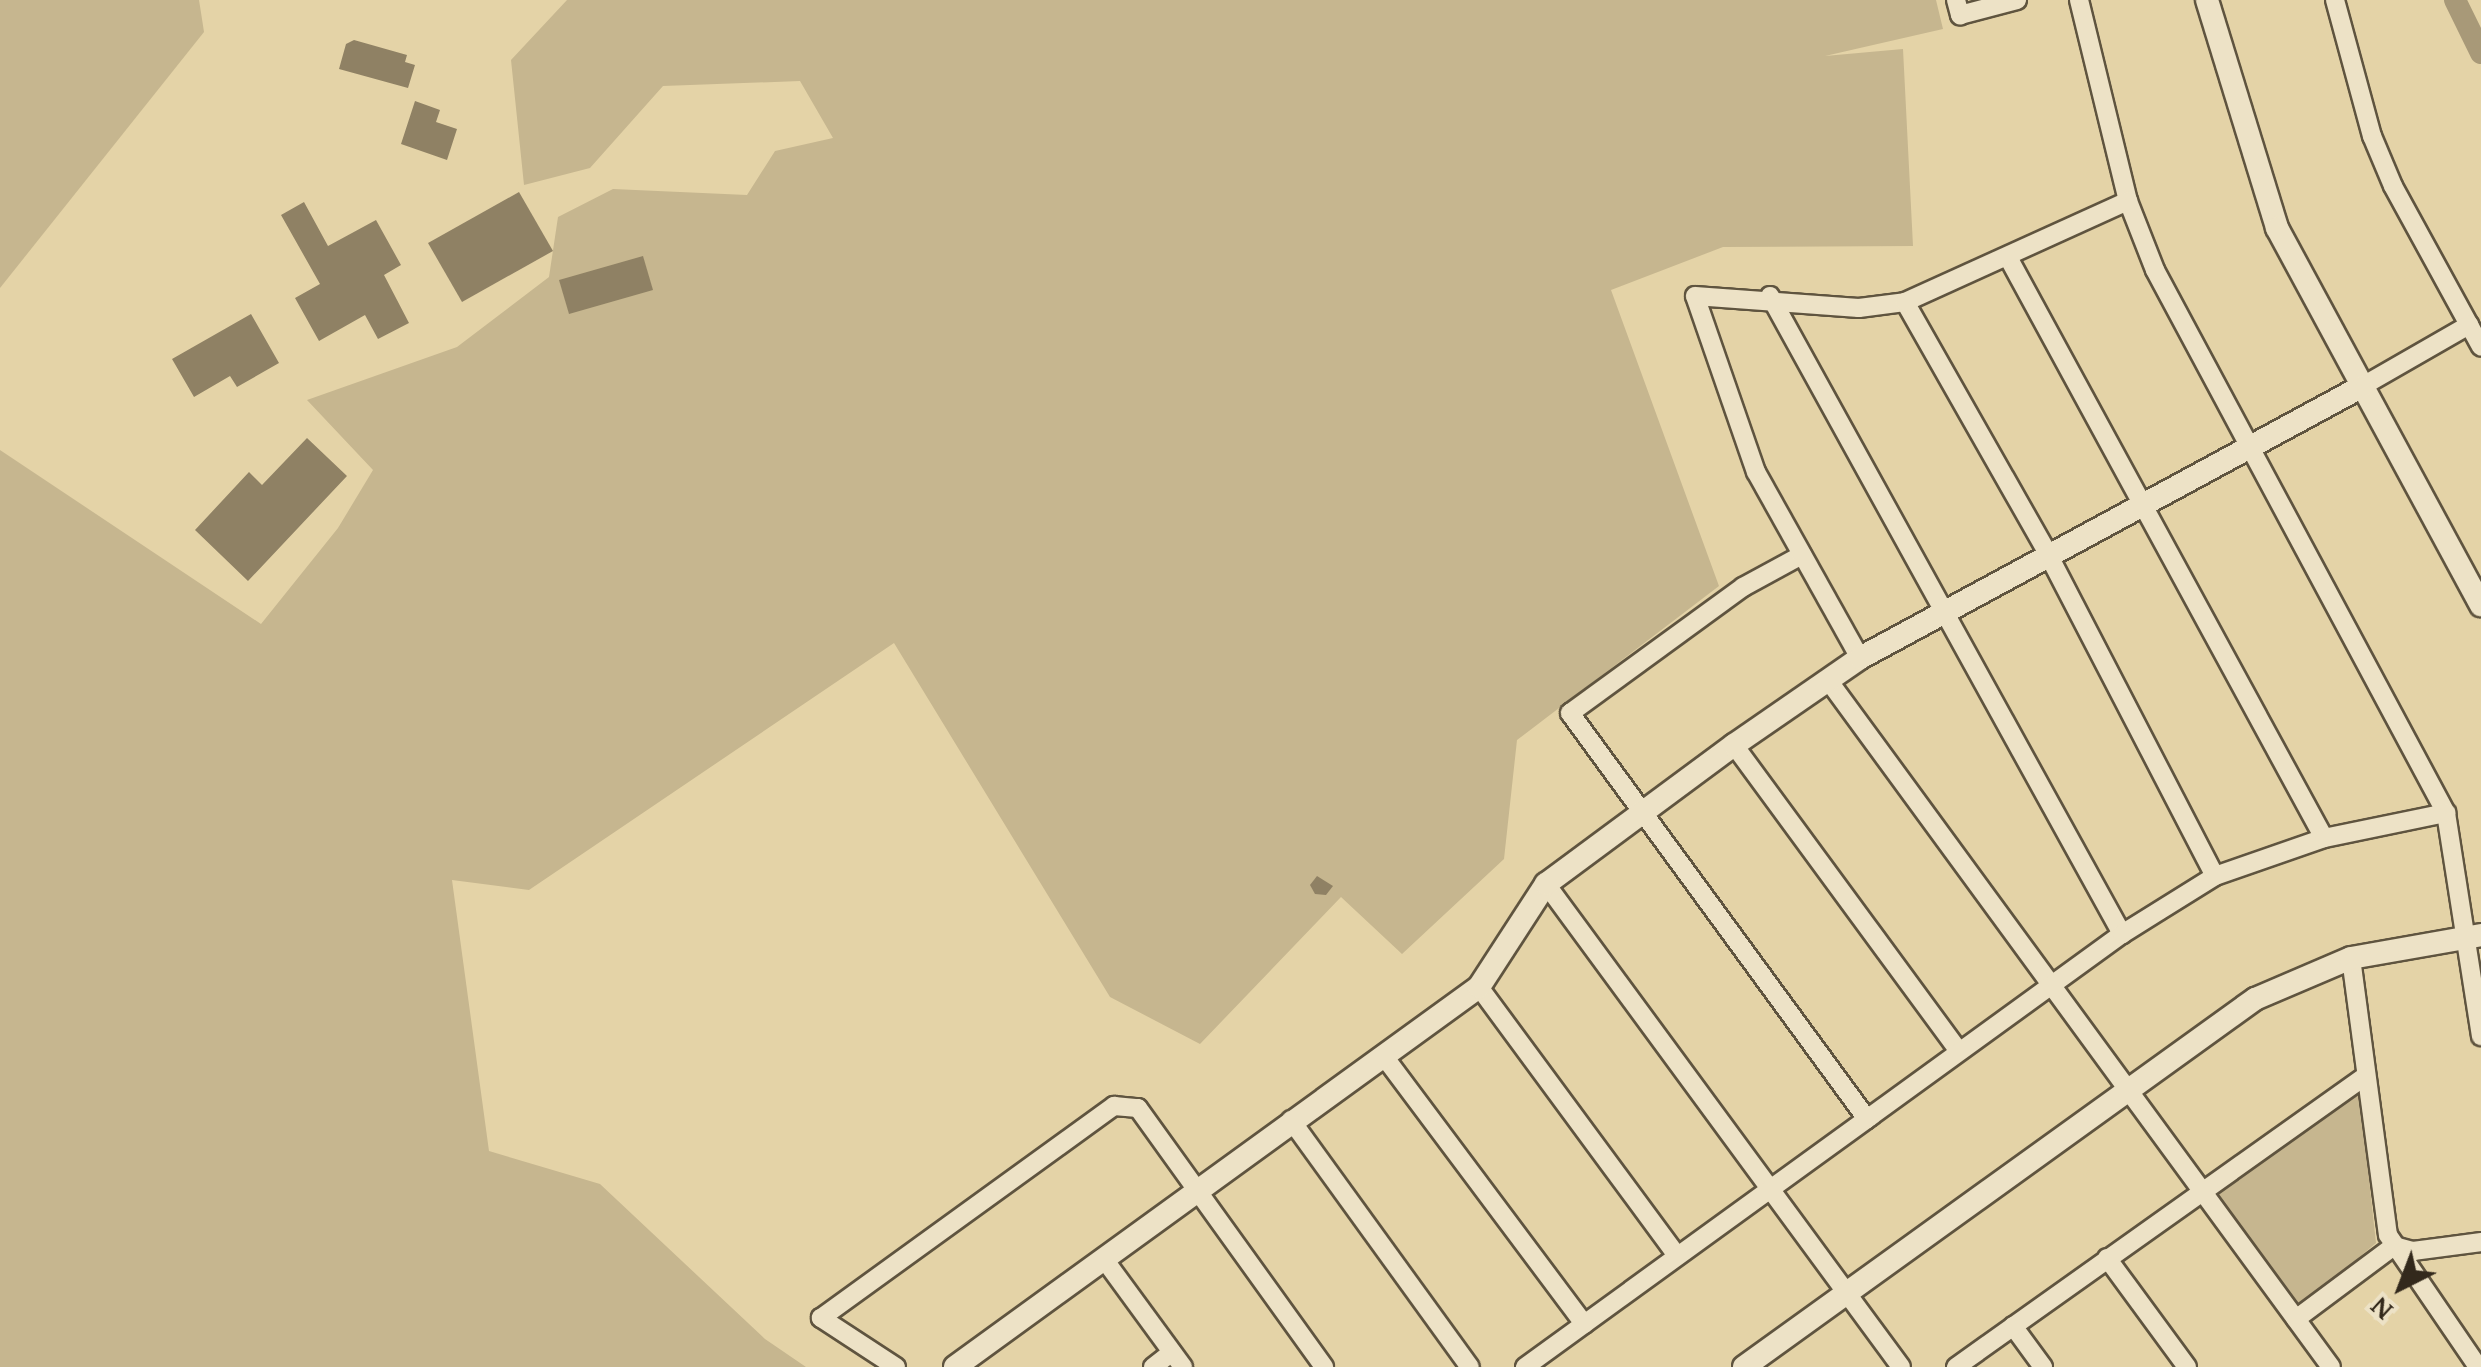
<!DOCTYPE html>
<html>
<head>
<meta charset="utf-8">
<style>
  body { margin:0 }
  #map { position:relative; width:2481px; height:1367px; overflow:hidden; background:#e4d3a7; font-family:"Gentium Book Plus",serif }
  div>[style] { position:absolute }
  .green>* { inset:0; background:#c6b68f }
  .canal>* { height:22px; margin:-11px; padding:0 11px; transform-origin:11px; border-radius:11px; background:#a89978 }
  .building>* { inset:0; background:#8f8164 }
  .roads { filter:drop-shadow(2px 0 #5f543f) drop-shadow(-2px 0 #5f543f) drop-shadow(0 2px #5f543f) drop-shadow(0 -2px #5f543f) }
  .minor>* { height:18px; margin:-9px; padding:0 9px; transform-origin:9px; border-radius:9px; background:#ede2c6 }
  .tertiary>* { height:22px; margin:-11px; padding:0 11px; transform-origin:11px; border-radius:11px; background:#ede2c6 }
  span { translate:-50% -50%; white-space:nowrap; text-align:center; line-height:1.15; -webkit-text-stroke:9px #ede2c6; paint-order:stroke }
  .north { position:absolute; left:2351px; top:1237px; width:100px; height:100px; -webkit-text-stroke:8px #ede2c6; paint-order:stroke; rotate:222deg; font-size:28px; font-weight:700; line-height:40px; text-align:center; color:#33291c }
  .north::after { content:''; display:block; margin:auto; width:35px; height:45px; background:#33291c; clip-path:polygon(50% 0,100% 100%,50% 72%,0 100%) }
</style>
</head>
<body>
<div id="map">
  <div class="green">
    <div style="clip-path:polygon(0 0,199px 0,204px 32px,0 288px)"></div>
    <div style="clip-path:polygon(567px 0,1936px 0,1943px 29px,1825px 56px,1903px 49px,1913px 246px,1723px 247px,1611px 290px,1719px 586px,1517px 740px,1504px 859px,1402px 954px,1341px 897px,1200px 1044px,1110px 997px,894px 643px,529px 890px,452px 880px,489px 1151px,600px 1184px,765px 1339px,806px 1367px,0 1367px,0 450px,261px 624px,338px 528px,373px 470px,307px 400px,457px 347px,549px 277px,558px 217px,613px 189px,747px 195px,775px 151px,833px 138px,800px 81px,663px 86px,590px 168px,524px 185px,511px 60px)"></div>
    <div style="clip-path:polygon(2359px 1087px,2376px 1243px,2297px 1310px,2213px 1192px)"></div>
  </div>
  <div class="canal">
    <div style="left:2455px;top:0;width:59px;rotate:63.9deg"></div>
  </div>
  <div class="building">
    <div style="clip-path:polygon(354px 40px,407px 55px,405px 62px,415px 65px,408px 88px,339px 69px,346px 44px)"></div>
    <div style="clip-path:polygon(415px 101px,440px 110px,436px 122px,457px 129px,447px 160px,401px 144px)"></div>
    <div style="clip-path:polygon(519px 192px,553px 251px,462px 302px,428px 243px)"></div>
    <div style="clip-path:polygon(304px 202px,328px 246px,376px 220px,401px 265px,384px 275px,409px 323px,378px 339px,365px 315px,319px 341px,295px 298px,320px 284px,281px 215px)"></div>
    <div style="clip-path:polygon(643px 256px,653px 290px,569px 314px,559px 280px)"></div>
    <div style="clip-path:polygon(251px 314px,279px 363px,237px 387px,230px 376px,194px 397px,172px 359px)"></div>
    <div style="clip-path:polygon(307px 438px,347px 476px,248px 581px,195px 530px,249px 472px,262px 485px)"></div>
    <div style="clip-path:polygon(1317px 876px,1333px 886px,1326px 895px,1315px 894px,1310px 885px)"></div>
  </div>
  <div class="roads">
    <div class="minor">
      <div style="left:1956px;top:0;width:16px;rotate:75deg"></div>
      <div style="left:1960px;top:15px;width:59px;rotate:-14.7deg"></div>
      <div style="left:2079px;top:0;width:207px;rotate:76.3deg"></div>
      <div style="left:2128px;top:201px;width:74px;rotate:68.6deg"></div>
      <div style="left:2155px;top:270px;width:616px;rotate:61.81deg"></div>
      <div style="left:2446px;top:813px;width:226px;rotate:81.1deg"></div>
      <div style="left:2335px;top:0;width:141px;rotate:74.8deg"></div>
      <div style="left:2372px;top:136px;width:54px;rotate:67.2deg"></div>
      <div style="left:2393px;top:186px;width:183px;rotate:61.3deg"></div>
      <div style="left:2009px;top:259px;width:659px;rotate:61.45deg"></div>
      <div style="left:1770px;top:296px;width:729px;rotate:61.11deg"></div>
      <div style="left:1905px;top:302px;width:292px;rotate:60.4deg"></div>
      <div style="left:2049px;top:556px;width:360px;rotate:62.6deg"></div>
      <div style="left:2361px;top:387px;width:125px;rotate:-29.9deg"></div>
      <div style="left:1802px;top:555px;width:67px;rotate:151.5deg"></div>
      <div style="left:1743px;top:587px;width:214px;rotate:143.9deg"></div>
      <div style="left:1570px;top:713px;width:503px;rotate:53.81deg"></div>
      <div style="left:1860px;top:658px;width:213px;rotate:-119.2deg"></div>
      <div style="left:1756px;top:472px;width:186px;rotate:-109.1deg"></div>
      <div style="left:1695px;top:296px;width:164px;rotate:4.2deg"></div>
      <div style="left:1859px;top:308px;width:46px;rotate:-7.4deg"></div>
      <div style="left:1905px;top:302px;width:245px;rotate:-24.4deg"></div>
      <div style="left:1828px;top:680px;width:851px;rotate:53.79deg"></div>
      <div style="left:1734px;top:745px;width:380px;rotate:53.7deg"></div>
      <div style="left:1546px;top:884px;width:599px;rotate:53.68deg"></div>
      <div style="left:2351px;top:958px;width:279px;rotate:82.4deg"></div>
      <div style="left:2388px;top:1235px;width:160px;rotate:55.7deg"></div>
      <div style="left:1479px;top:987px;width:334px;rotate:53.6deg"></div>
      <div style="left:1383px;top:1055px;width:336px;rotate:53.2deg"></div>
      <div style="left:1291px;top:1120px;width:305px;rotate:54.1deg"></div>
      <div style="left:2107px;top:1258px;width:135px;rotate:53.7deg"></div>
      <div style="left:1104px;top:1259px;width:134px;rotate:53.8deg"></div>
      <div style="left:2296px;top:1319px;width:122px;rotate:-36.7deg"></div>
      <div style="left:2394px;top:1246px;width:20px;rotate:15deg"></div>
      <div style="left:2413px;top:1251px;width:69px;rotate:-7.5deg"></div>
      <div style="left:2013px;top:1326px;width:51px;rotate:53.8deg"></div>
      <div style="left:896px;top:1367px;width:90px;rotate:-146.8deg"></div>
      <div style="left:821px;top:1318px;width:362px;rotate:-35.9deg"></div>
      <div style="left:1114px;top:1106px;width:24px;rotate:5deg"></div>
      <div style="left:1138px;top:1108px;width:319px;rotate:54.3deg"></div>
      <div style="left:1153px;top:1367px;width:24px;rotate:-38deg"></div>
      <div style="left:1525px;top:1367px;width:737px;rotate:-35.95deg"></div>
      <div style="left:2122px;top:934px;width:110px;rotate:-31.9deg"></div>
      <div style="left:2215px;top:876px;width:115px;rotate:-19.2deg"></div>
      <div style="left:2324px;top:838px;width:125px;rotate:-11.6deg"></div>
      <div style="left:1956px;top:1367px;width:501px;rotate:-35.4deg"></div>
    </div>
    <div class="tertiary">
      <div style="left:2207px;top:0;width:239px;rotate:72.9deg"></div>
      <div style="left:2277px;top:228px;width:429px;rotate:61.6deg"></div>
      <div style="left:955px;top:1367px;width:647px;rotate:-35.95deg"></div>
      <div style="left:1479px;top:987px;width:123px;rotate:-57deg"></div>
      <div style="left:1546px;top:884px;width:234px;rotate:-36.5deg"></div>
      <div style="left:1734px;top:745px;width:153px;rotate:-34.6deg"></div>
      <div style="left:1860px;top:658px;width:570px;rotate:-28.41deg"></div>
      <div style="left:1744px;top:1367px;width:630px;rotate:-35.76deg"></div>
      <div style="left:2255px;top:999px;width:104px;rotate:-23.1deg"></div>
      <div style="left:2351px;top:958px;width:132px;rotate:-10deg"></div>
    </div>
  </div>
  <div class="north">N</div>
</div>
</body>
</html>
